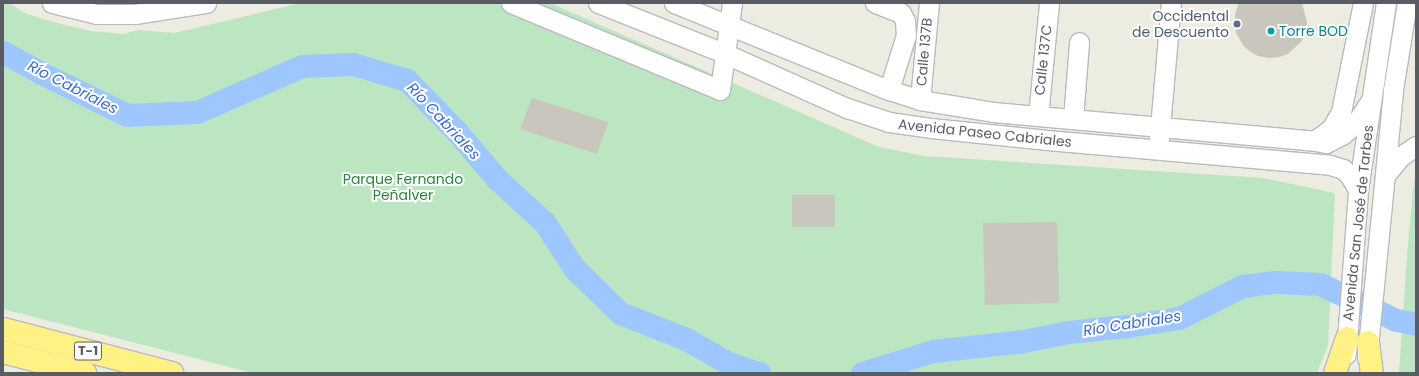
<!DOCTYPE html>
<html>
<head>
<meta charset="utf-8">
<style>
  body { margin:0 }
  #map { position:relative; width:1419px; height:376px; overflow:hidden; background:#edece0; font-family:Poppins,sans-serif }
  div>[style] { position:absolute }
  .green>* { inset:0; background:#bbe6c1 }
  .river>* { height:23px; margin:-11.5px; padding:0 11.5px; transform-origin:11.5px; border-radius:11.5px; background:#9ec6ff }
  .building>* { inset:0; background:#c8c6bd }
  .roads { filter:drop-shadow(1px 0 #b8bac0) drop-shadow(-1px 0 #b8bac0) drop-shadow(0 1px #b8bac0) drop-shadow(0 -1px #b8bac0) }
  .minor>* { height:19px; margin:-9.5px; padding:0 9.5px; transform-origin:9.5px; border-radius:9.5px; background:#fff }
  .highway>* { height:22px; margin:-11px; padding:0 11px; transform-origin:11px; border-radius:11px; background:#fff285 }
  .dots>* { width:11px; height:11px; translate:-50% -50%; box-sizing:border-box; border:2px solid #fff; border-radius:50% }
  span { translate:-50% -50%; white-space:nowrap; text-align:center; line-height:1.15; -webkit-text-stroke:4px #fff; paint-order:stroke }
  .shield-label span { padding:1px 3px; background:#fff; border:1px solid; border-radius:3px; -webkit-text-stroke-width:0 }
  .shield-label { font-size:13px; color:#595c62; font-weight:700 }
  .service-label { font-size:14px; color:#4e5e75 }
  .right { translate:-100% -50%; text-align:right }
  .culture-label { font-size:14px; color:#0d838f }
  .left { translate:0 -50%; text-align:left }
  .street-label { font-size:14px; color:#595c62 }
  .park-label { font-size:14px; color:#308240 }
  .water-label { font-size:15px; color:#3d6bc6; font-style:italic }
  .frame { position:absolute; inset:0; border:4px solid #595c62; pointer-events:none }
</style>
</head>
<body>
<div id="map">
  <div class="green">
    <div style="clip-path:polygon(3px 3px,8px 3px,27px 14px,53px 22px,91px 31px,124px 34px,139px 30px,174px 33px,301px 3px,550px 3px,879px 147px,924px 156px,1263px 178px,1335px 193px,1328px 346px,1317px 373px,253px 373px,3px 309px)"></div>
    <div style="clip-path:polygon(1416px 179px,1416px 373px,1399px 373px,1407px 256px,1414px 180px)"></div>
  </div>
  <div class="river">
    <div style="left:3px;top:52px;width:43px;rotate:28.9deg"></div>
    <div style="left:41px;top:73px;width:96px;rotate:26deg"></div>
    <div style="left:127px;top:115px;width:70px;rotate:-2.5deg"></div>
    <div style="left:197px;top:112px;width:115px;rotate:-23.7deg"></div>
    <div style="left:302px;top:66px;width:51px;rotate:-2.2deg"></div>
    <div style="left:353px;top:64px;width:56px;rotate:16.5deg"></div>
    <div style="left:407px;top:80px;width:72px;rotate:46.1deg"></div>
    <div style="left:457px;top:132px;width:62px;rotate:49.6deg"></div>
    <div style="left:497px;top:179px;width:65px;rotate:42.5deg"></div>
    <div style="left:545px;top:223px;width:54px;rotate:57.2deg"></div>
    <div style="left:574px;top:268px;width:64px;rotate:44.4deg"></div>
    <div style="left:620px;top:313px;width:71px;rotate:21.5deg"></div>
    <div style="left:686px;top:339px;width:48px;rotate:29.7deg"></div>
    <div style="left:728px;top:363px;width:33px;rotate:18deg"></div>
    <div style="left:862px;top:373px;width:74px;rotate:-17.2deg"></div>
    <div style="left:933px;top:351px;width:91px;rotate:-6.3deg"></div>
    <div style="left:1023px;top:341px;width:46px;rotate:-11.3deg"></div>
    <div style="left:1068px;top:332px;width:59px;rotate:-5.8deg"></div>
    <div style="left:1127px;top:326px;width:53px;rotate:-8.7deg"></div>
    <div style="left:1179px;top:318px;width:71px;rotate:-26.9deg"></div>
    <div style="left:1242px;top:286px;width:34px;rotate:-7deg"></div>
    <div style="left:1276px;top:282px;width:44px;rotate:2.6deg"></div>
    <div style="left:1320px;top:284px;width:84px;rotate:25.3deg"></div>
    <div style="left:1396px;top:320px;width:20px;rotate:11deg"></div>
  </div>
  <div class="building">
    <div style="clip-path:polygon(1239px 3px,1302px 3px,1307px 22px,1306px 30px,1302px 41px,1288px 54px,1279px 57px,1269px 58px,1258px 56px,1249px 51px,1243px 45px,1236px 33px,1235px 14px)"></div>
    <div style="clip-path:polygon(532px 98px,608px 122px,597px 154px,520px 129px)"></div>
    <div style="clip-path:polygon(792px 195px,835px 195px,835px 227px,792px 227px)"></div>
    <div style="clip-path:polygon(1057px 222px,1059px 303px,985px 305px,983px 223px)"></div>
  </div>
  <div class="roads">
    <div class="minor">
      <div style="left:52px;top:3px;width:45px;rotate:14deg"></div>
      <div style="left:96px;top:14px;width:39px"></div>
      <div style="left:135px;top:14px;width:72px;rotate:-8.8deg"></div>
      <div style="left:511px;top:3px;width:226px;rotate:22.6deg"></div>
      <div style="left:720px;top:90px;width:88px;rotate:-82.1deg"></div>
      <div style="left:598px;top:3px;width:138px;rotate:21.7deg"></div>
      <div style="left:726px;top:54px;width:133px;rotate:24.1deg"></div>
      <div style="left:847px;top:108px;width:44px;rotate:18.4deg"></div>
      <div style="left:889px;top:122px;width:42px;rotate:8.1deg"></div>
      <div style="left:931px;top:128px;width:117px;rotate:5.9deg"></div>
      <div style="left:1047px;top:140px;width:284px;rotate:5deg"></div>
      <div style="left:1330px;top:165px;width:14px;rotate:17deg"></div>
      <div style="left:1343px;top:169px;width:10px;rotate:45deg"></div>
      <div style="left:1350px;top:176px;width:16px;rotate:60deg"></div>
      <div style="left:674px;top:3px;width:226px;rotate:22.1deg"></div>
      <div style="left:883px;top:88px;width:39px;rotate:18deg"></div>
      <div style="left:920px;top:100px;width:74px;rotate:9.3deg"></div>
      <div style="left:993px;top:112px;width:323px;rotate:5.1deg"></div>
      <div style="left:1315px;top:141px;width:11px;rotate:10deg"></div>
      <div style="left:1326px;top:143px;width:18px;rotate:-27deg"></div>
      <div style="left:1342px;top:135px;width:18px;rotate:-41deg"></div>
      <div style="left:1356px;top:123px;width:27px;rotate:-57deg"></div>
      <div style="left:875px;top:3px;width:28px;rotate:21deg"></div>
      <div style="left:901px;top:13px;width:9px;rotate:63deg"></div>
      <div style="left:905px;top:21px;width:14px;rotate:86deg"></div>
      <div style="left:906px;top:35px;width:58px;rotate:107.2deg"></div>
      <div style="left:920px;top:100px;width:97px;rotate:-84.7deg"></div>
      <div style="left:1038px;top:116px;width:114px;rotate:-84.4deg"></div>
      <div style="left:1073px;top:119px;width:77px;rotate:-85.5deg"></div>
      <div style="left:1159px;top:139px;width:137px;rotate:-85deg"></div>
      <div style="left:1317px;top:139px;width:17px;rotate:-36deg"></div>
      <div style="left:1331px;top:129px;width:20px;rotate:-60deg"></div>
      <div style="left:1341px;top:112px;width:111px;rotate:-78.6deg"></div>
      <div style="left:1386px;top:174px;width:23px;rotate:-50deg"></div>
      <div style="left:1401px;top:156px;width:18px;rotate:-34deg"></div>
      <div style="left:1346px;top:354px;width:164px;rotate:-85.8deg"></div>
      <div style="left:1358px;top:190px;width:189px;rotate:-81.5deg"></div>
      <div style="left:1367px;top:357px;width:268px;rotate:-84.4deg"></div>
      <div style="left:1393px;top:90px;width:88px;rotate:-80.9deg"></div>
    </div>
    <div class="highway">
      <div style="left:3px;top:329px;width:175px;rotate:14.6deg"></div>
      <div style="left:1368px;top:342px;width:31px;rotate:83deg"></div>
      <div style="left:3px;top:352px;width:85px;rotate:14.4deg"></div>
      <div style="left:1335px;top:373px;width:37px;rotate:-71deg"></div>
    </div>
  </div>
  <div class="dots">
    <div style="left:1237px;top:24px;background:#5c6f8a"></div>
    <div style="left:1271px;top:31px;background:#0f9aa8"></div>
  </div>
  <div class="shield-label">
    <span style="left:88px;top:351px">T-1</span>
  </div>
  <div class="service-label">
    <span class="right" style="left:1229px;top:24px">Occidental<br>de Descuento</span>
  </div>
  <div class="culture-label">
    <span class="left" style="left:1279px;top:31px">Torre BOD</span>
  </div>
  <div class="street-label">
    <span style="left:924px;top:52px;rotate:-85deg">Calle 137B</span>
    <span style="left:1043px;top:60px;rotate:-84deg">Calle 137C</span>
    <span style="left:985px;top:133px;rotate:6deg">Avenida Paseo Cabriales</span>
    <span style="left:1358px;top:223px;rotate:-84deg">Avenida San José de Tarbes</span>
  </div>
  <div class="park-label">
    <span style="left:403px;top:187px">Parque Fernando<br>Peñalver</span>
  </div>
  <div class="water-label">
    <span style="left:73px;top:87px;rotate:27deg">Río Cabriales</span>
    <span style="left:444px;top:121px;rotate:47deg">Río Cabriales</span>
    <span style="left:1132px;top:323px;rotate:-9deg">Río Cabriales</span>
  </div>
  <div class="frame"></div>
</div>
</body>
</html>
